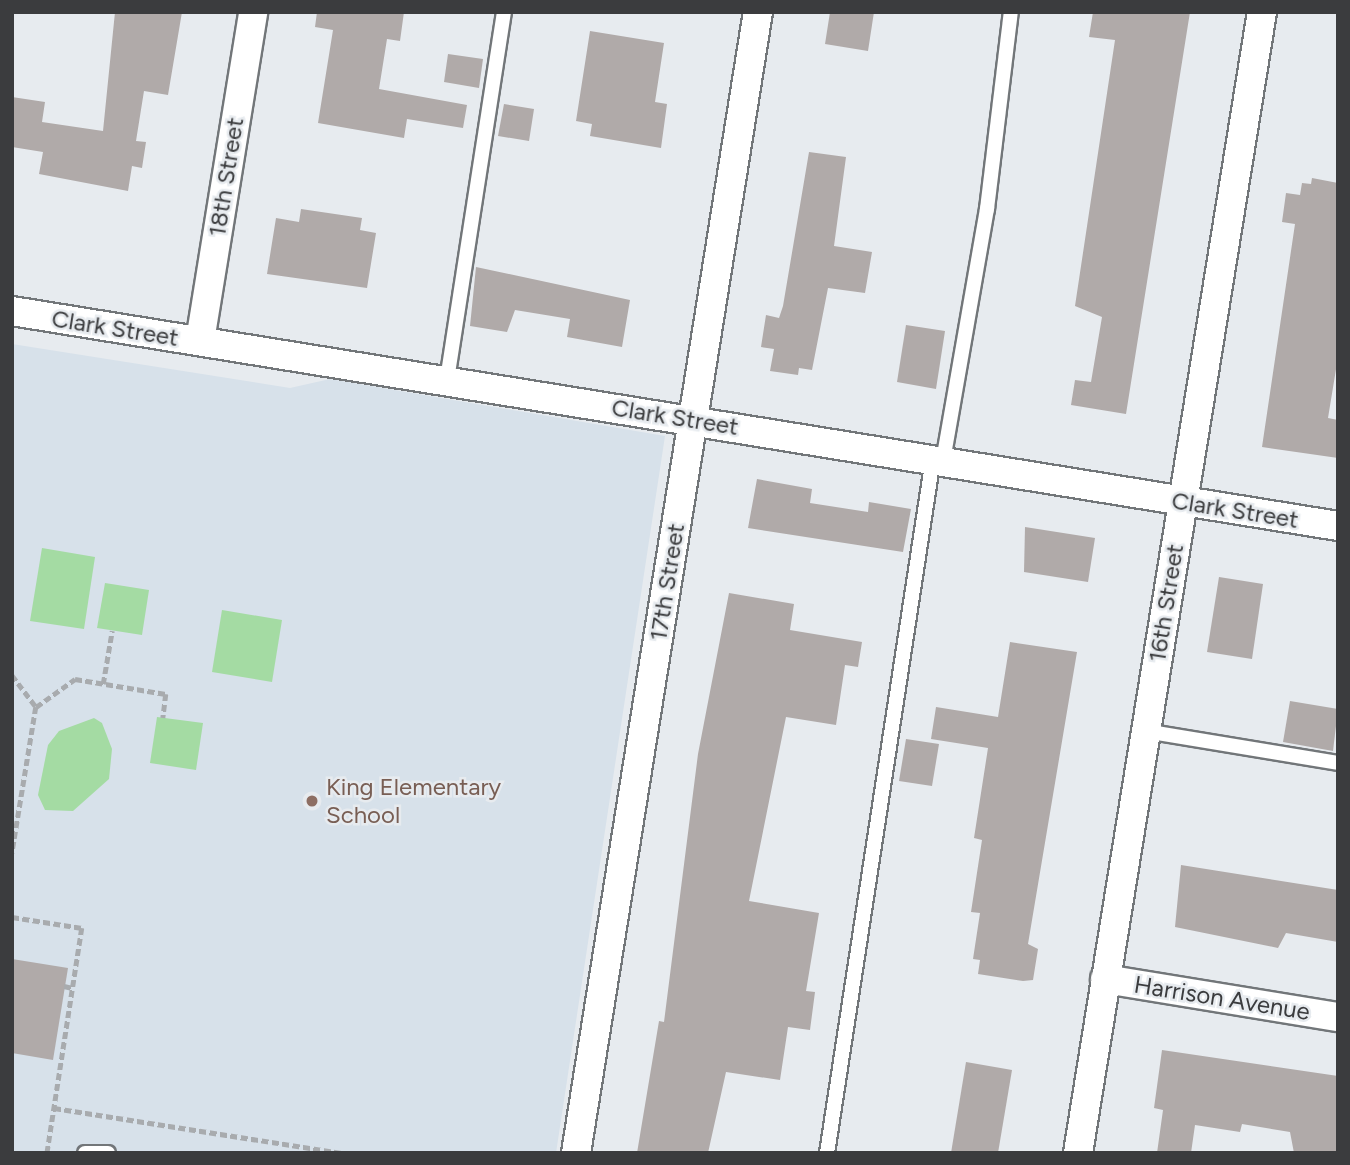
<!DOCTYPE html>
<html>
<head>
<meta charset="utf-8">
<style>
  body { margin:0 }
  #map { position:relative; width:1350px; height:1165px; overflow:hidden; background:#e7ebef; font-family:Figtree,sans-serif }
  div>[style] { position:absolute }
  .built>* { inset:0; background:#d7e1ea }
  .green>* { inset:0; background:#a4dba3 }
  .building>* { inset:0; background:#b0aaa9 }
  .path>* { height:4.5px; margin-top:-2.25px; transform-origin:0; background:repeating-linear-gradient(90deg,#a8abae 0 7px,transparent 0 10.5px) }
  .roads { filter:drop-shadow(2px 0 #727679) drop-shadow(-2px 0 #727679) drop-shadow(0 2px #727679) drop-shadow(0 -2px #727679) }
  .service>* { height:14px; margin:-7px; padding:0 7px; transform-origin:7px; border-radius:7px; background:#fff }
  .minor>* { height:28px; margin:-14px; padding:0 14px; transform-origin:14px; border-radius:14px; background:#fff }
  .dots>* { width:19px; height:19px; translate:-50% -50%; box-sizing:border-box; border:4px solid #e7ebef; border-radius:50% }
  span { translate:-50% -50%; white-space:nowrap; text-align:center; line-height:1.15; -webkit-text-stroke:5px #e7ebef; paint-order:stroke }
  .street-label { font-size:24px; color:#3b3c3e }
  .education-label { font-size:24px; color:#785e54 }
  .left { translate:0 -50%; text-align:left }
  .frame { position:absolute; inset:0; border:14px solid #3b3c3e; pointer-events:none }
</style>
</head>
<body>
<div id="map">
  <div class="built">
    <div style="clip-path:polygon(12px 344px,290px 388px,330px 379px,665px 436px,556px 1153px,12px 1153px)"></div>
  </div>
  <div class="green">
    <div style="clip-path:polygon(42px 548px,95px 557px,84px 629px,30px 621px)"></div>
    <div style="clip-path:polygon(105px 583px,149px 590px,142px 635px,97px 628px)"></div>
    <div style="clip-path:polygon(222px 610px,282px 620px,272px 682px,212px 672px)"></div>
    <div style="clip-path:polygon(157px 717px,203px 723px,196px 770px,150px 763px)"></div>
    <div style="clip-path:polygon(94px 718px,102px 723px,112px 749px,109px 779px,73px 811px,45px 810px,38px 795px,48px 745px,59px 731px)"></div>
  </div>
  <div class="building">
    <div style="clip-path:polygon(115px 12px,182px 12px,168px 95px,144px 91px,136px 141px,146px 142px,142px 168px,132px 166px,128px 191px,39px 174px,43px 152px,12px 147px,12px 97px,45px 102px,42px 122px,103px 131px)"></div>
    <div style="clip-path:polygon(317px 12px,404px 12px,400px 41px,387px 39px,379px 89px,467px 105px,463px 128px,407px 119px,404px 138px,318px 123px,333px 30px,315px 27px)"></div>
    <div style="clip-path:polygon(830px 12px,874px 12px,868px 51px,825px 44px)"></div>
    <div style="clip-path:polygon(1093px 12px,1190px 12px,1126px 414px,1071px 405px,1075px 380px,1091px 382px,1102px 317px,1075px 306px,1115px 40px,1089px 37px)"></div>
    <div style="clip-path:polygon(590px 31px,664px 43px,655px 102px,667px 104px,661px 148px,590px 136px,592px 124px,576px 121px)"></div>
    <div style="clip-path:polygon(448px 54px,483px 59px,479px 88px,444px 82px)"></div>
    <div style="clip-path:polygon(504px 104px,534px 109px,529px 141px,498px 136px)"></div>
    <div style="clip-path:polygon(809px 152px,846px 157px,834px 246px,872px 252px,865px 293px,828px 288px,812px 370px,799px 368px,798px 375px,770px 371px,774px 349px,761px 347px,766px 315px,779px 318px,783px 306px)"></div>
    <div style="clip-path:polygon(1312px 178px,1338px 183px,1338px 357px,1328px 418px,1338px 420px,1338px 458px,1262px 447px,1295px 224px,1282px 222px,1286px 193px,1300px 195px,1302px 183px,1311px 184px)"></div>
    <div style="clip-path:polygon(301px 209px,362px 218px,360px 230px,376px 233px,367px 288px,267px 274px,276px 218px,299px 222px)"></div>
    <div style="clip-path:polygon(476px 267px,630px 300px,622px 347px,567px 337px,570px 319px,515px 310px,507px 332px,470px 326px)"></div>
    <div style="clip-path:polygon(906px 325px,945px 331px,936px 389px,897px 382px)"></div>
    <div style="clip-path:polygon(757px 479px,812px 489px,810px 503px,868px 512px,869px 502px,911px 509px,903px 552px,748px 528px)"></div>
    <div style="clip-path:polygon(1025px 527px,1095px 538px,1088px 582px,1024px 572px)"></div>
    <div style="clip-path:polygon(1219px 577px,1263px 584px,1252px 659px,1207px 652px)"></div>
    <div style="clip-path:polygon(729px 593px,794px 604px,790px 630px,862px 642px,858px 667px,845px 665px,836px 725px,786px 717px,749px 901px,819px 913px,806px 991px,815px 992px,810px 1030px,788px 1027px,780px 1080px,726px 1072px,708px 1153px,637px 1153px,659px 1021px,664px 1022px,698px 754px)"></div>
    <div style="clip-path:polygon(1010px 642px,1077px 652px,1028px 944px,1038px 949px,1033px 980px,1023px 981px,978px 974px,980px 960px,973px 959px,980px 913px,971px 912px,982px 840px,974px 838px,988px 748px,931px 739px,936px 707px,998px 717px)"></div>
    <div style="clip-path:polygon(1290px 701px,1338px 709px,1333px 751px,1283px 742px)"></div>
    <div style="clip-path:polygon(906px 739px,939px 744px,932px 786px,899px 781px)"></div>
    <div style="clip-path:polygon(1181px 865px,1338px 890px,1338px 942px,1286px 933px,1278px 948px,1175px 927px)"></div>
    <div style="clip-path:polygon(12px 959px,68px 968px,53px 1060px,12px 1053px)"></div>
    <div style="clip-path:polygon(1162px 1050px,1338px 1076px,1336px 1153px,1294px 1153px,1290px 1132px,1242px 1124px,1240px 1132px,1195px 1125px,1191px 1153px,1157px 1153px,1163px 1110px,1154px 1108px)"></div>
    <div style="clip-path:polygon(966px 1062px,1012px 1070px,998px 1153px,951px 1153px)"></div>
  </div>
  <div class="path">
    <div style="left:12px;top:675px;width:40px;rotate:53deg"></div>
    <div style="left:36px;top:707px;width:148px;rotate:99.3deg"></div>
    <div style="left:103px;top:684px;width:54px;rotate:-80.4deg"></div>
    <div style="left:36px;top:707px;width:48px;rotate:-35.7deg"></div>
    <div style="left:75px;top:679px;width:92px;rotate:9.4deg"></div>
    <div style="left:166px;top:694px;width:24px;rotate:97deg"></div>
    <div style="left:12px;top:917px;width:71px;rotate:8.9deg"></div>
    <div style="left:82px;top:928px;width:228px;rotate:98.8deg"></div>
    <div style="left:64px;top:986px;width:9px;rotate:13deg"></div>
    <div style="left:54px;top:1108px;width:291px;rotate:8.9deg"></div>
  </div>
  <div class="roads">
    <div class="service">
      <div style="left:447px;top:380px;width:372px;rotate:-81.2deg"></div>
      <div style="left:943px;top:461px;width:256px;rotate:-80.1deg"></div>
      <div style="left:987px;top:209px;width:198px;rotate:-83.1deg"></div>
      <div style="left:1145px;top:731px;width:196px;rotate:9.4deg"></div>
      <div style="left:85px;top:1153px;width:23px"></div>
      <div style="left:827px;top:1153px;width:702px;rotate:-81.32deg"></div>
    </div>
    <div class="minor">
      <div style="left:12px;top:311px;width:1343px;rotate:9.21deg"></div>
      <div style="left:200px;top:341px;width:333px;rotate:-80.8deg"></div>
      <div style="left:1105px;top:979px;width:236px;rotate:9.3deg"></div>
      <div style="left:576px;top:1153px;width:1155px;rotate:-80.94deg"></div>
      <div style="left:1078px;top:1153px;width:1156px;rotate:-80.84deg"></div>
    </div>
  </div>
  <div class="dots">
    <div style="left:312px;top:801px;background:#8d6e63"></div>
  </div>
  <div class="street-label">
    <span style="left:226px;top:177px;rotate:-81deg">18th Street</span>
    <span style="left:115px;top:328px;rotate:9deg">Clark Street</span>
    <span style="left:675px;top:417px;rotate:9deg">Clark Street</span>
    <span style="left:1235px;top:510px;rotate:9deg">Clark Street</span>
    <span style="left:667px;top:582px;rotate:-81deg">17th Street</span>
    <span style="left:1166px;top:603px;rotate:-81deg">16th Street</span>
    <span style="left:1222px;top:998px;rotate:9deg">Harrison Avenue</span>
  </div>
  <div class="education-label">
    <span class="left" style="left:326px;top:801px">King Elementary<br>School</span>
  </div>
  <div class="frame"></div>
</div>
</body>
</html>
